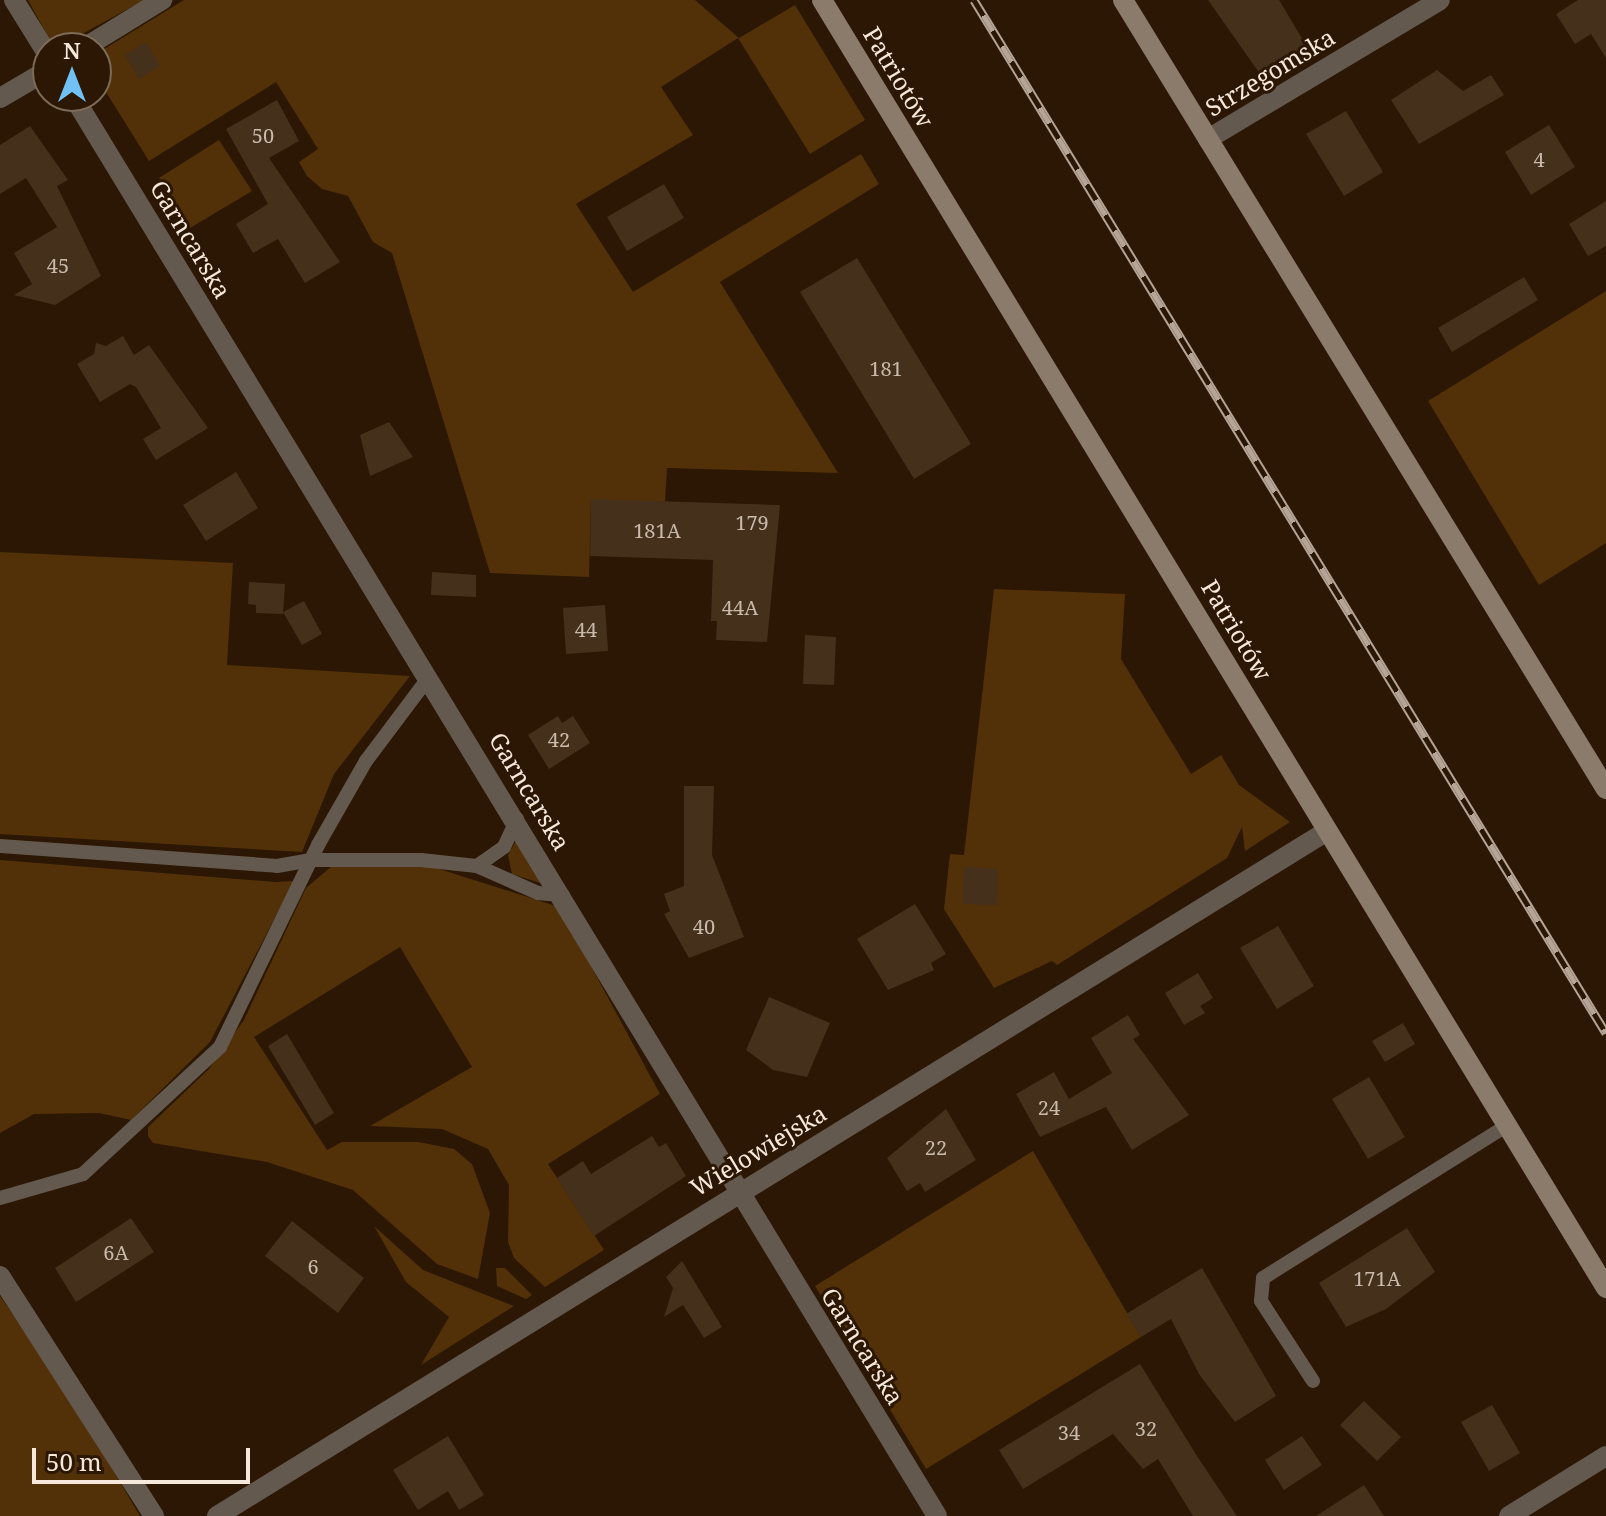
<!DOCTYPE html>
<html>
<head>
<meta charset="utf-8">
<style>
  body { margin:0 }
  #map { position:relative; width:1606px; height:1516px; overflow:hidden; background:#2b1703; font-family:"Noto Serif",serif }
  div>[style] { position:absolute }
  .green>* { inset:0; background:#523108 }
  .building>* { inset:0; background:#45301b }
  .service>* { height:14px; margin:-7px; padding:0 7px; transform-origin:7px; border-radius:7px; background:#63594f }
  .minor>* { height:20px; margin:-10px; padding:0 10px; transform-origin:10px; border-radius:10px; background:#63594f }
  .secondary>* { height:20px; margin:-10px; padding:0 10px; transform-origin:10px; border-radius:10px; background:#8b7b6b }
  .rail>* { height:9px; margin-top:-4.5px; transform-origin:0; background:repeating-linear-gradient(90deg,#2b1703 0 18px,#b5a596 0 36px); box-sizing:border-box; border-block:2px solid #b5a596 }
  span { translate:-50% -50%; white-space:nowrap; text-align:center; line-height:1.15; -webkit-text-stroke:6px #2b1703; paint-order:stroke }
  .number-label { font-size:20px; color:#cabaab }
  .number-label span { -webkit-text-stroke-width:0 }
  .street-label { font-size:24px; color:#f6e8db }
  .north { position:absolute; left:32px; top:32px; width:80px; height:80px; box-sizing:border-box; background:#2b1703; border:2px solid #7c6b59; border-radius:50%; rotate:0deg; font-size:22px; font-weight:700; line-height:32px; text-align:center; color:#f6e8db }
  .north::after { content:''; display:block; margin:auto; width:28px; height:36px; background:#72c1f5; clip-path:polygon(50% 0,100% 100%,50% 72%,0 100%) }
  .scale { position:absolute; left:32px; top:1448px; width:218px; height:36px; box-sizing:border-box; border:4px solid #f6e8db; border-top:0; padding-left:10px; font-size:24px; line-height:28px; white-space:nowrap; color:#f6e8db; -webkit-text-stroke:6px #2b1703; paint-order:stroke }
</style>
</head>
<body>
<div id="map">
  <div class="green">
    <div style="clip-path:polygon(28px 0,144px 0,64px 44px,52px 44px)"></div>
    <div style="clip-path:polygon(184px 0,695px 0,739px 38px,795px 5px,865px 120px,810px 154px,738px 38px,661px 87px,693px 135px,576px 204px,633px 292px,861px 154px,879px 184px,720px 282px,838px 473px,667px 468px,665px 502px,591px 500px,589px 577px,490px 573px,392px 253px,373px 242px,348px 196px,322px 189px,307px 176px,299px 162px,318px 149px,276px 82px,149px 161px,96px 76px,96px 54px)"></div>
    <div style="clip-path:polygon(219px 140px,252px 191px,190px 228px,159px 178px)"></div>
    <div style="clip-path:polygon(1606px 291px,1606px 543px,1539px 585px,1428px 401px)"></div>
    <div style="clip-path:polygon(0 552px,233px 563px,227px 665px,410px 676px,334px 774px,302px 852px,0 834px)"></div>
    <div style="clip-path:polygon(994px 589px,1125px 594px,1121px 659px,1191px 774px,1221px 755px,1239px 785px,1290px 822px,1245px 851px,1242px 827px,1227px 858px,1057px 965px,1052px 961px,994px 988px,944px 909px,950px 854px,964px 855px)"></div>
    <div style="clip-path:polygon(518px 837px,547px 885px,512px 874px,508px 855px)"></div>
    <div style="clip-path:polygon(0 860px,275px 882px,294px 881px,210px 1042px,131px 1120px,99px 1113px,34px 1114px,0 1133px)"></div>
    <div style="clip-path:polygon(332px 866px,430px 866px,559px 907px,660px 1094px,548px 1164px,604px 1250px,545px 1287px,514px 1258px,508px 1242px,509px 1185px,488px 1149px,442px 1129px,370px 1126px,472px 1067px,400px 947px,254px 1037px,327px 1150px,342px 1142px,418px 1142px,454px 1149px,472px 1164px,490px 1213px,478px 1279px,437px 1264px,353px 1190px,267px 1162px,153px 1143px,148px 1136px,148px 1127px,209px 1069px,244px 1020px,306px 888px)"></div>
    <div style="clip-path:polygon(1033px 1151px,1141px 1337px,926px 1469px,815px 1286px)"></div>
    <div style="clip-path:polygon(374px 1226px,423px 1270px,514px 1306px,421px 1365px,449px 1317px,406px 1282px)"></div>
    <div style="clip-path:polygon(496px 1268px,505px 1268px,532px 1295px,526px 1299px,497px 1286px)"></div>
    <div style="clip-path:polygon(0 1296px,71px 1399px,140px 1516px,0 1516px)"></div>
  </div>
  <div class="building">
    <div style="clip-path:polygon(1208px 0,1279px 0,1309px 50px,1265px 81px)"></div>
    <div style="clip-path:polygon(1578px 0,1606px 0,1606px 58px,1591px 34px,1575px 44px,1556px 14px)"></div>
    <div style="clip-path:polygon(146px 42px,160px 66px,139px 79px,125px 55px)"></div>
    <div style="clip-path:polygon(1437px 70px,1463px 91px,1491px 75px,1504px 95px,1419px 144px,1391px 100px)"></div>
    <div style="clip-path:polygon(277px 100px,299px 141px,269px 158px,340px 262px,305px 283px,278px 239px,253px 253px,236px 224px,268px 204px,226px 129px)"></div>
    <div style="clip-path:polygon(1346px 111px,1383px 172px,1344px 196px,1306px 134px)"></div>
    <div style="clip-path:polygon(1549px 125px,1575px 167px,1531px 195px,1505px 152px)"></div>
    <div style="clip-path:polygon(30px 126px,68px 180px,57px 186px,101px 276px,55px 305px,14px 295px,32px 284px,14px 253px,57px 227px,26px 178px,0 194px,0 145px)"></div>
    <div style="clip-path:polygon(664px 184px,684px 218px,627px 251px,607px 217px)"></div>
    <div style="clip-path:polygon(1606px 201px,1606px 246px,1588px 256px,1569px 224px)"></div>
    <div style="clip-path:polygon(857px 258px,971px 444px,914px 479px,800px 292px)"></div>
    <div style="clip-path:polygon(1524px 277px,1538px 300px,1452px 352px,1438px 328px)"></div>
    <div style="clip-path:polygon(123px 336px,134px 355px,149px 345px,208px 428px,156px 460px,143px 439px,161px 428px,136px 387px,130px 384px,100px 402px,77px 364px,94px 354px,96px 343px,106px 346px)"></div>
    <div style="clip-path:polygon(389px 422px,413px 457px,370px 476px,360px 435px)"></div>
    <div style="clip-path:polygon(236px 472px,258px 508px,206px 541px,183px 505px)"></div>
    <div style="clip-path:polygon(591px 499px,780px 505px,767px 642px,716px 640px,717px 621px,711px 621px,713px 560px,590px 556px)"></div>
    <div style="clip-path:polygon(432px 572px,476px 575px,476px 597px,431px 595px)"></div>
    <div style="clip-path:polygon(249px 582px,285px 584px,283px 614px,256px 613px,256px 605px,248px 604px)"></div>
    <div style="clip-path:polygon(304px 601px,322px 634px,302px 645px,283px 612px)"></div>
    <div style="clip-path:polygon(605px 605px,608px 651px,566px 654px,563px 608px)"></div>
    <div style="clip-path:polygon(805px 635px,836px 637px,834px 685px,803px 684px)"></div>
    <div style="clip-path:polygon(558px 716px,562px 723px,573px 716px,590px 743px,549px 769px,528px 735px)"></div>
    <div style="clip-path:polygon(684px 786px,714px 786px,712px 855px,744px 937px,689px 958px,664px 914px,670px 911px,664px 894px,684px 886px)"></div>
    <div style="clip-path:polygon(964px 867px,998px 869px,997px 905px,963px 904px)"></div>
    <div style="clip-path:polygon(915px 904px,946px 954px,931px 963px,934px 970px,888px 990px,857px 939px)"></div>
    <div style="clip-path:polygon(1278px 926px,1314px 986px,1277px 1009px,1240px 948px)"></div>
    <div style="clip-path:polygon(1198px 973px,1213px 998px,1200px 1006px,1205px 1013px,1184px 1025px,1165px 993px)"></div>
    <div style="clip-path:polygon(769px 997px,830px 1023px,807px 1077px,773px 1070px,746px 1050px)"></div>
    <div style="clip-path:polygon(1128px 1015px,1140px 1035px,1133px 1039px,1189px 1115px,1132px 1150px,1106px 1107px,1040px 1137px,1016px 1094px,1054px 1072px,1069px 1099px,1112px 1073px,1091px 1038px)"></div>
    <div style="clip-path:polygon(1403px 1023px,1415px 1044px,1385px 1062px,1372px 1041px)"></div>
    <div style="clip-path:polygon(287px 1034px,334px 1113px,315px 1125px,268px 1046px)"></div>
    <div style="clip-path:polygon(1369px 1077px,1405px 1137px,1368px 1159px,1332px 1099px)"></div>
    <div style="clip-path:polygon(946px 1109px,976px 1160px,925px 1192px,920px 1183px,907px 1191px,887px 1158px)"></div>
    <div style="clip-path:polygon(652px 1136px,659px 1147px,666px 1143px,686px 1176px,594px 1236px,557px 1178px,583px 1161px,591px 1174px)"></div>
    <div style="clip-path:polygon(131px 1218px,154px 1252px,76px 1302px,55px 1268px)"></div>
    <div style="clip-path:polygon(292px 1221px,364px 1278px,338px 1313px,265px 1256px)"></div>
    <div style="clip-path:polygon(1407px 1228px,1435px 1272px,1386px 1309px,1346px 1327px,1319px 1283px)"></div>
    <div style="clip-path:polygon(682px 1261px,722px 1327px,704px 1338px,683px 1305px,664px 1317px,673px 1288px,666px 1277px)"></div>
    <div style="clip-path:polygon(1202px 1268px,1276px 1396px,1235px 1422px,1199px 1374px,1171px 1319px,1141px 1337px,1126px 1314px)"></div>
    <div style="clip-path:polygon(1140px 1364px,1197px 1456px,1237px 1516px,1193px 1516px,1158px 1459px,1143px 1469px,1113px 1434px,1023px 1489px,999px 1450px)"></div>
    <div style="clip-path:polygon(1364px 1401px,1401px 1437px,1377px 1461px,1340px 1425px)"></div>
    <div style="clip-path:polygon(1492px 1405px,1520px 1453px,1489px 1471px,1461px 1422px)"></div>
    <div style="clip-path:polygon(448px 1436px,484px 1495px,459px 1510px,448px 1491px,418px 1510px,393px 1470px)"></div>
    <div style="clip-path:polygon(1302px 1436px,1322px 1465px,1284px 1490px,1265px 1460px)"></div>
    <div style="clip-path:polygon(1364px 1485px,1384px 1516px,1316px 1516px)"></div>
  </div>
  <div class="service">
    <div style="left:0;top:846px;width:278px;rotate:4.1deg"></div>
    <div style="left:277px;top:866px;width:36px;rotate:-10deg"></div>
    <div style="left:312px;top:860px;width:109px"></div>
    <div style="left:421px;top:860px;width:56px;rotate:6.1deg"></div>
    <div style="left:477px;top:866px;width:67px;rotate:23.9deg"></div>
    <div style="left:538px;top:893px;width:25px;rotate:5deg"></div>
    <div style="left:477px;top:866px;width:33px;rotate:-35deg"></div>
    <div style="left:504px;top:847px;width:31px;rotate:-65deg"></div>
    <div style="left:0;top:1198px;width:86px;rotate:-16.1deg"></div>
    <div style="left:83px;top:1174px;width:187px;rotate:-42.8deg"></div>
    <div style="left:220px;top:1047px;width:225px;rotate:-64.1deg"></div>
    <div style="left:318px;top:845px;width:97px;rotate:-60.3deg"></div>
    <div style="left:366px;top:761px;width:105px;rotate:-53.1deg"></div>
    <div style="left:1313px;top:1381px;width:95px;rotate:-123deg"></div>
    <div style="left:1261px;top:1301px;width:23px;rotate:-85deg"></div>
    <div style="left:1263px;top:1278px;width:287px;rotate:-32deg"></div>
  </div>
  <div class="minor">
    <div style="left:14px;top:0;width:65px;rotate:58.3deg"></div>
    <div style="left:84px;top:48px;width:92px;rotate:-31.6deg"></div>
    <div style="left:73px;top:96px;width:1662px;rotate:58.68deg"></div>
    <div style="left:0;top:98px;width:56px;rotate:-30.3deg"></div>
    <div style="left:1208px;top:139px;width:270px;rotate:-30.9deg"></div>
    <div style="left:0;top:1276px;width:285px;rotate:57.3deg"></div>
    <div style="left:217px;top:1516px;width:1304px;rotate:-31.68deg"></div>
    <div style="left:1509px;top:1516px;width:114px;rotate:-31.7deg"></div>
  </div>
  <div class="secondary">
    <div style="left:822px;top:0;width:1508px;rotate:58.67deg"></div>
    <div style="left:1123px;top:0;width:925px;rotate:58.53deg"></div>
  </div>
  <div class="rail">
    <div style="left:974px;top:0;width:1211px;rotate:58.54deg"></div>
  </div>
  <div class="number-label">
    <span style="left:263px;top:135px">50</span>
    <span style="left:1539px;top:159px">4</span>
    <span style="left:58px;top:265px">45</span>
    <span style="left:886px;top:368px">181</span>
    <span style="left:752px;top:522px">179</span>
    <span style="left:657px;top:530px">181A</span>
    <span style="left:740px;top:607px">44A</span>
    <span style="left:586px;top:629px">44</span>
    <span style="left:559px;top:739px">42</span>
    <span style="left:704px;top:926px">40</span>
    <span style="left:1049px;top:1107px">24</span>
    <span style="left:936px;top:1147px">22</span>
    <span style="left:116px;top:1252px">6A</span>
    <span style="left:313px;top:1266px">6</span>
    <span style="left:1377px;top:1278px">171A</span>
    <span style="left:1146px;top:1428px">32</span>
    <span style="left:1069px;top:1432px">34</span>
  </div>
  <div class="street-label">
    <span style="left:1270px;top:72px;rotate:-31deg">Strzegomska</span>
    <span style="left:899px;top:77px;rotate:59deg">Patriotów</span>
    <span style="left:191px;top:239px;rotate:59deg">Garncarska</span>
    <span style="left:1237px;top:630px;rotate:59deg">Patriotów</span>
    <span style="left:530px;top:791px;rotate:59deg">Garncarska</span>
    <span style="left:758px;top:1150px;rotate:-31deg">Wielowiejska</span>
    <span style="left:863px;top:1346px;rotate:58deg">Garncarska</span>
  </div>
  <div class="north">N</div>
  <div class="scale">50 m</div>
</div>
</body>
</html>
